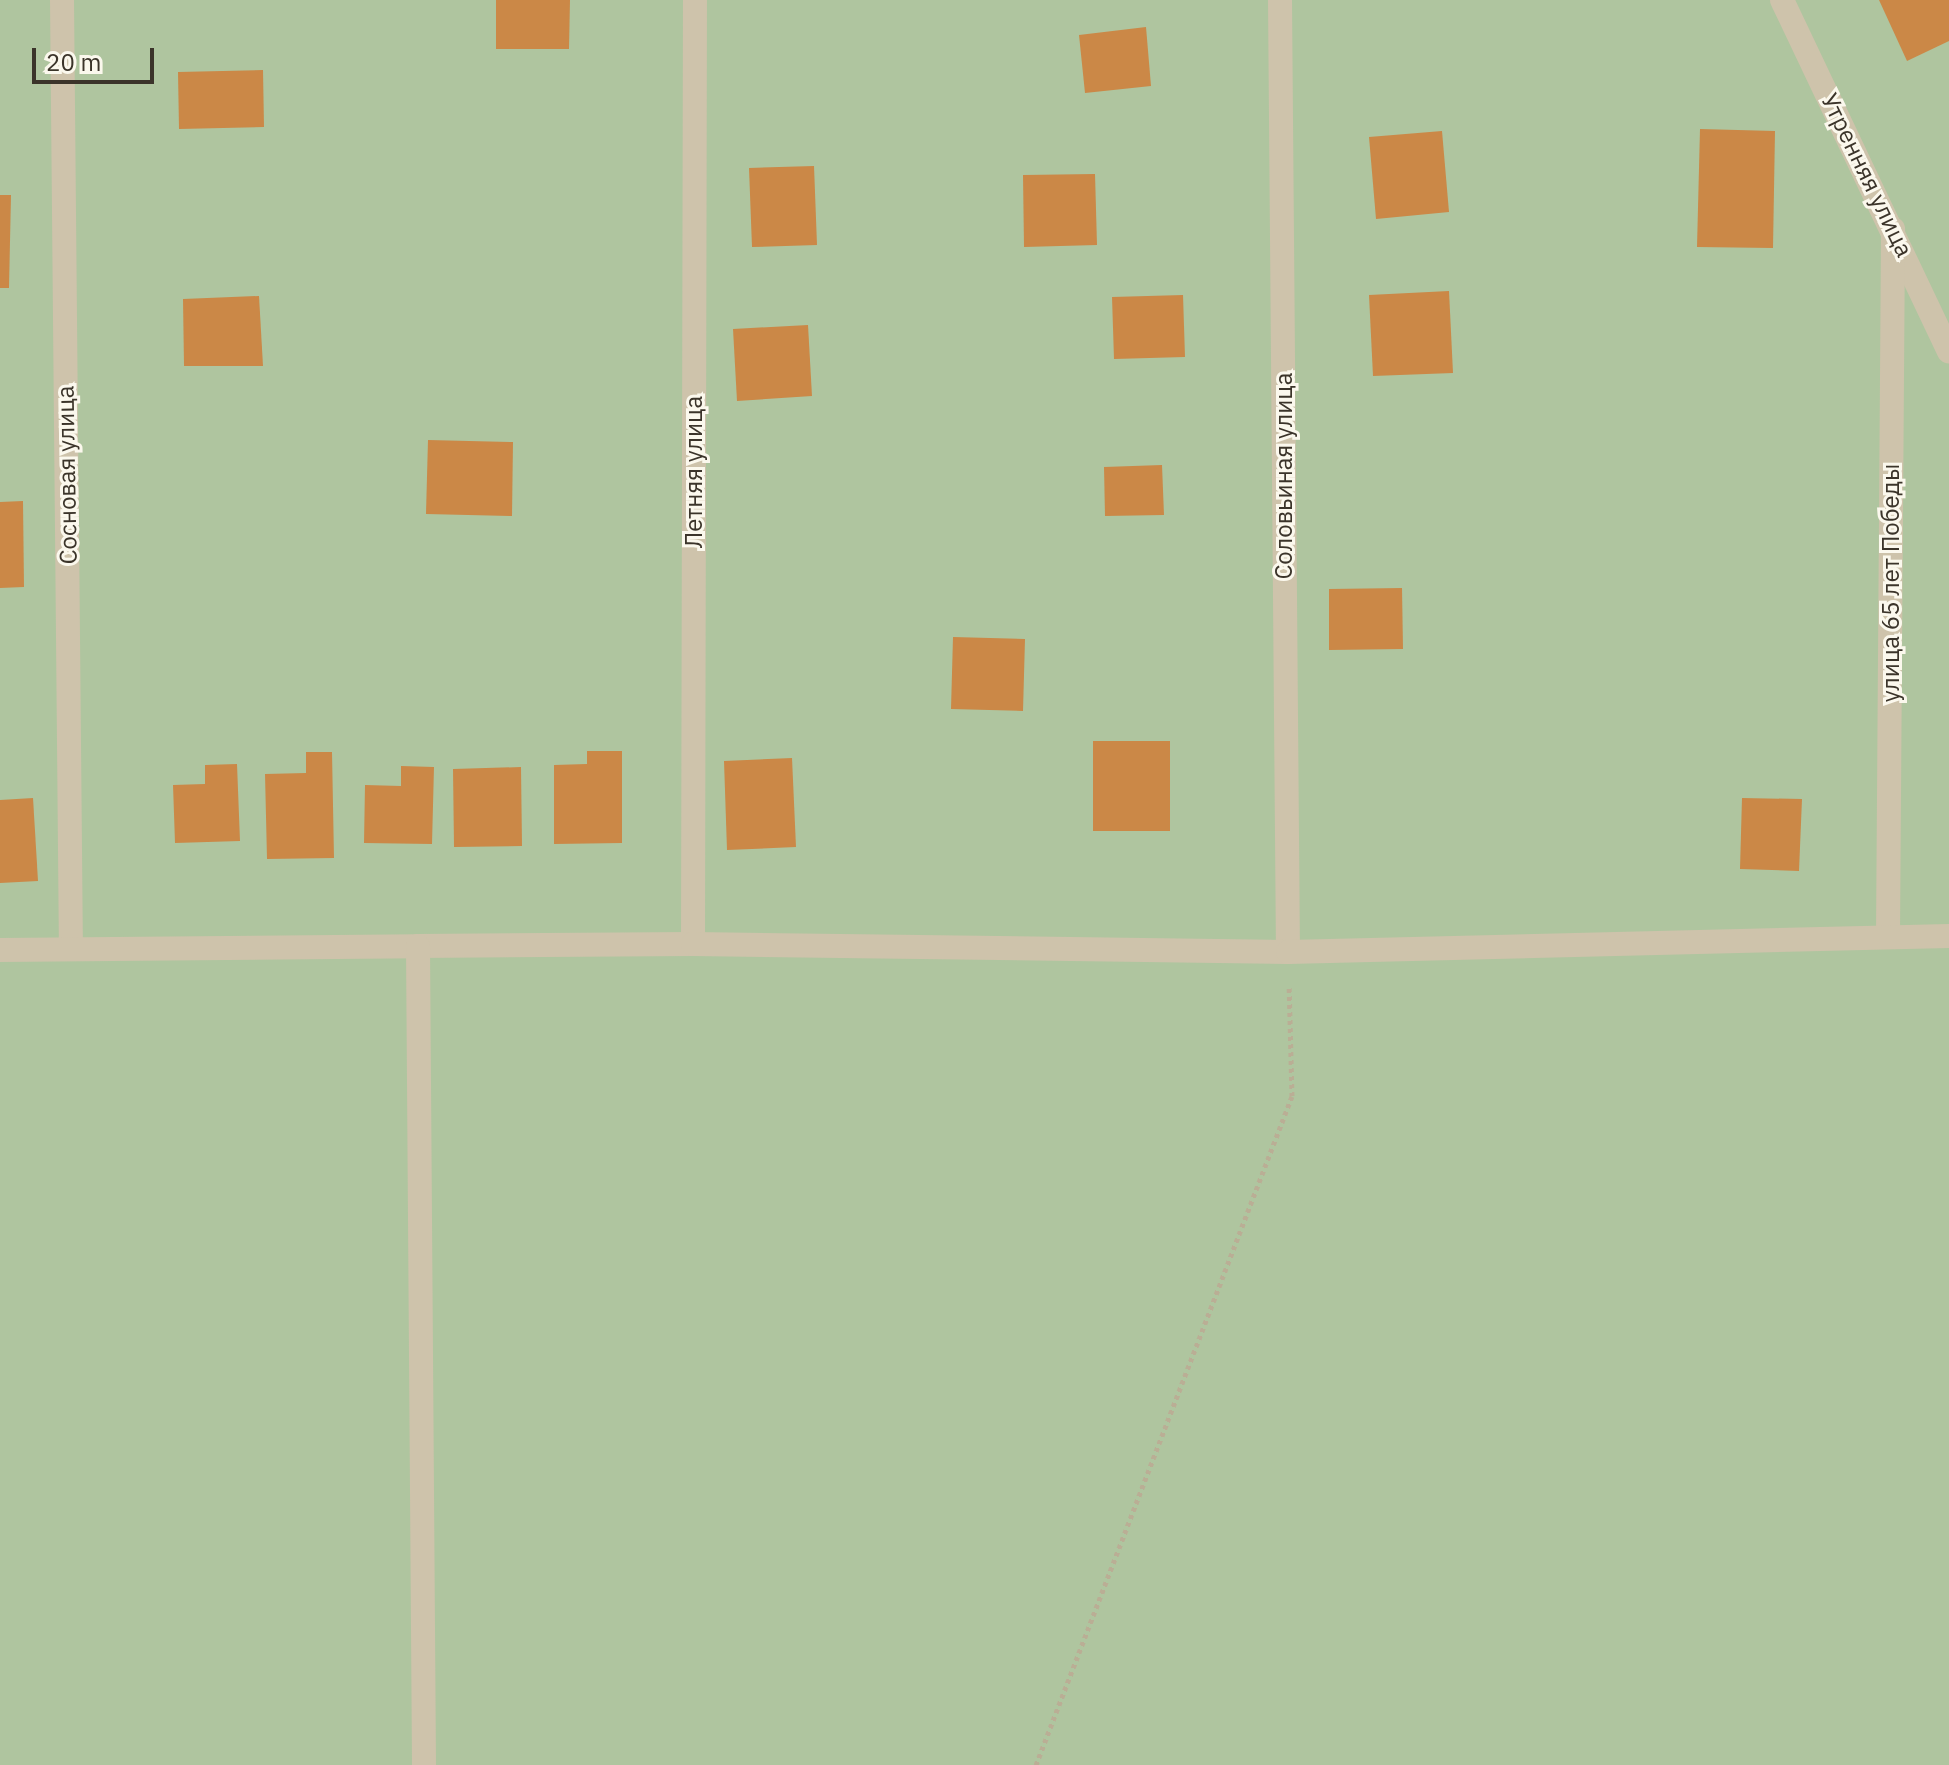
<!DOCTYPE html>
<html>
<head>
<meta charset="utf-8">
<style>
  body { margin:0 }
  #map { position:relative; width:1949px; height:1765px; overflow:hidden; background:#f4f0e0; font-family:"IBM Plex Sans",sans-serif }
  div>[style] { position:absolute }
  .green>* { inset:0; background:#afc59f }
  .building>* { inset:0; background:#cb8847 }
  .path>* { height:5px; margin-top:-2.5px; transform-origin:0; background:repeating-linear-gradient(90deg,#baae95 0 4px,transparent 0 8px) }
  .street>* { height:24px; margin:-12px; padding:0 12px; transform-origin:12px; border-radius:12px; background:#cec3ab }
  span { translate:-50% -50%; white-space:nowrap; text-align:center; line-height:1.15; -webkit-text-stroke:6px #fbf8ed; paint-order:stroke }
  .street-label { font-size:24px; color:#3b342a }
  .scale { position:absolute; left:32px; top:48px; width:122px; height:36px; box-sizing:border-box; border:4px solid #3b342a; border-top:0; padding-left:10px; font-size:24px; line-height:28px; white-space:nowrap; color:#3b342a; -webkit-text-stroke:6px #fbf8ed; paint-order:stroke }
</style>
</head>
<body>
<div id="map">
  <div class="green">
    <div style="clip-path:polygon(0 0,1949px 0,1949px 1765px,0 1765px)"></div>
  </div>
  <div class="building">
    <div style="clip-path:polygon(496px 0,570px 0,569px 49px,496px 49px)"></div>
    <div style="clip-path:polygon(1879px 0,1949px 0,1949px 41px,1907px 61px)"></div>
    <div style="clip-path:polygon(1146px 27px,1151px 86px,1085px 93px,1079px 35px)"></div>
    <div style="clip-path:polygon(263px 70px,264px 127px,179px 129px,178px 72px)"></div>
    <div style="clip-path:polygon(1700px 129px,1775px 131px,1773px 248px,1697px 247px)"></div>
    <div style="clip-path:polygon(1442px 131px,1449px 212px,1376px 219px,1369px 137px)"></div>
    <div style="clip-path:polygon(814px 166px,817px 245px,752px 247px,749px 168px)"></div>
    <div style="clip-path:polygon(1095px 174px,1097px 245px,1024px 247px,1023px 175px)"></div>
    <div style="clip-path:polygon(0 195px,11px 195px,9px 288px,0 288px)"></div>
    <div style="clip-path:polygon(1449px 291px,1453px 373px,1373px 376px,1369px 295px)"></div>
    <div style="clip-path:polygon(1183px 295px,1185px 357px,1114px 359px,1112px 297px)"></div>
    <div style="clip-path:polygon(259px 296px,263px 366px,184px 366px,183px 299px)"></div>
    <div style="clip-path:polygon(808px 325px,812px 396px,737px 401px,733px 329px)"></div>
    <div style="clip-path:polygon(428px 440px,513px 442px,512px 516px,426px 514px)"></div>
    <div style="clip-path:polygon(1162px 465px,1164px 515px,1105px 516px,1104px 467px)"></div>
    <div style="clip-path:polygon(23px 501px,24px 587px,0 588px,0 502px)"></div>
    <div style="clip-path:polygon(1402px 588px,1403px 649px,1329px 650px,1329px 589px)"></div>
    <div style="clip-path:polygon(953px 637px,1025px 639px,1023px 711px,951px 709px)"></div>
    <div style="clip-path:polygon(1093px 741px,1170px 741px,1170px 831px,1093px 831px)"></div>
    <div style="clip-path:polygon(587px 751px,622px 751px,622px 843px,554px 844px,554px 765px,587px 764px)"></div>
    <div style="clip-path:polygon(306px 752px,332px 752px,334px 858px,267px 859px,265px 774px,306px 773px)"></div>
    <div style="clip-path:polygon(792px 758px,796px 847px,727px 850px,724px 761px)"></div>
    <div style="clip-path:polygon(237px 764px,240px 841px,175px 843px,173px 785px,205px 784px,205px 765px)"></div>
    <div style="clip-path:polygon(401px 766px,434px 767px,432px 844px,364px 843px,365px 785px,401px 786px)"></div>
    <div style="clip-path:polygon(521px 767px,522px 846px,454px 847px,453px 769px)"></div>
    <div style="clip-path:polygon(33px 798px,38px 881px,0 883px,0 800px)"></div>
    <div style="clip-path:polygon(1742px 798px,1802px 799px,1799px 871px,1740px 869px)"></div>
  </div>
  <div class="path">
    <div style="left:1036px;top:1765px;width:716px;rotate:-69.06deg"></div>
    <div style="left:1292px;top:1096px;width:111px;rotate:-91.5deg"></div>
  </div>
  <div class="street">
    <div style="left:62px;top:0;width:949px;rotate:89.46deg"></div>
    <div style="left:1280px;top:0;width:952px;rotate:89.52deg"></div>
    <div style="left:1782px;top:0;width:389px;rotate:64.6deg"></div>
    <div style="left:1888px;top:936px;width:707px;rotate:-89.59deg"></div>
    <div style="left:693px;top:944px;width:944px;rotate:-89.88deg"></div>
    <div style="left:418px;top:946px;width:275px;rotate:-0.4deg"></div>
    <div style="left:693px;top:944px;width:595px;rotate:0.77deg"></div>
    <div style="left:1288px;top:952px;width:661px;rotate:-1.39deg"></div>
    <div style="left:0;top:950px;width:418px;rotate:-0.5deg"></div>
    <div style="left:418px;top:946px;width:819px;rotate:89.58deg"></div>
  </div>
  <div class="street-label">
    <span style="left:1867px;top:175px;rotate:64deg">Утренняя улица</span>
    <span style="left:694px;top:472px;rotate:-90deg">Летняя улица</span>
    <span style="left:67px;top:475px;rotate:-91deg">Сосновая улица</span>
    <span style="left:1284px;top:476px;rotate:-90deg">Соловьиная улица</span>
    <span style="left:1891px;top:583px;rotate:-90deg">улица 65 лет Победы</span>
  </div>
  <div class="scale">20 m</div>
</div>
</body>
</html>
